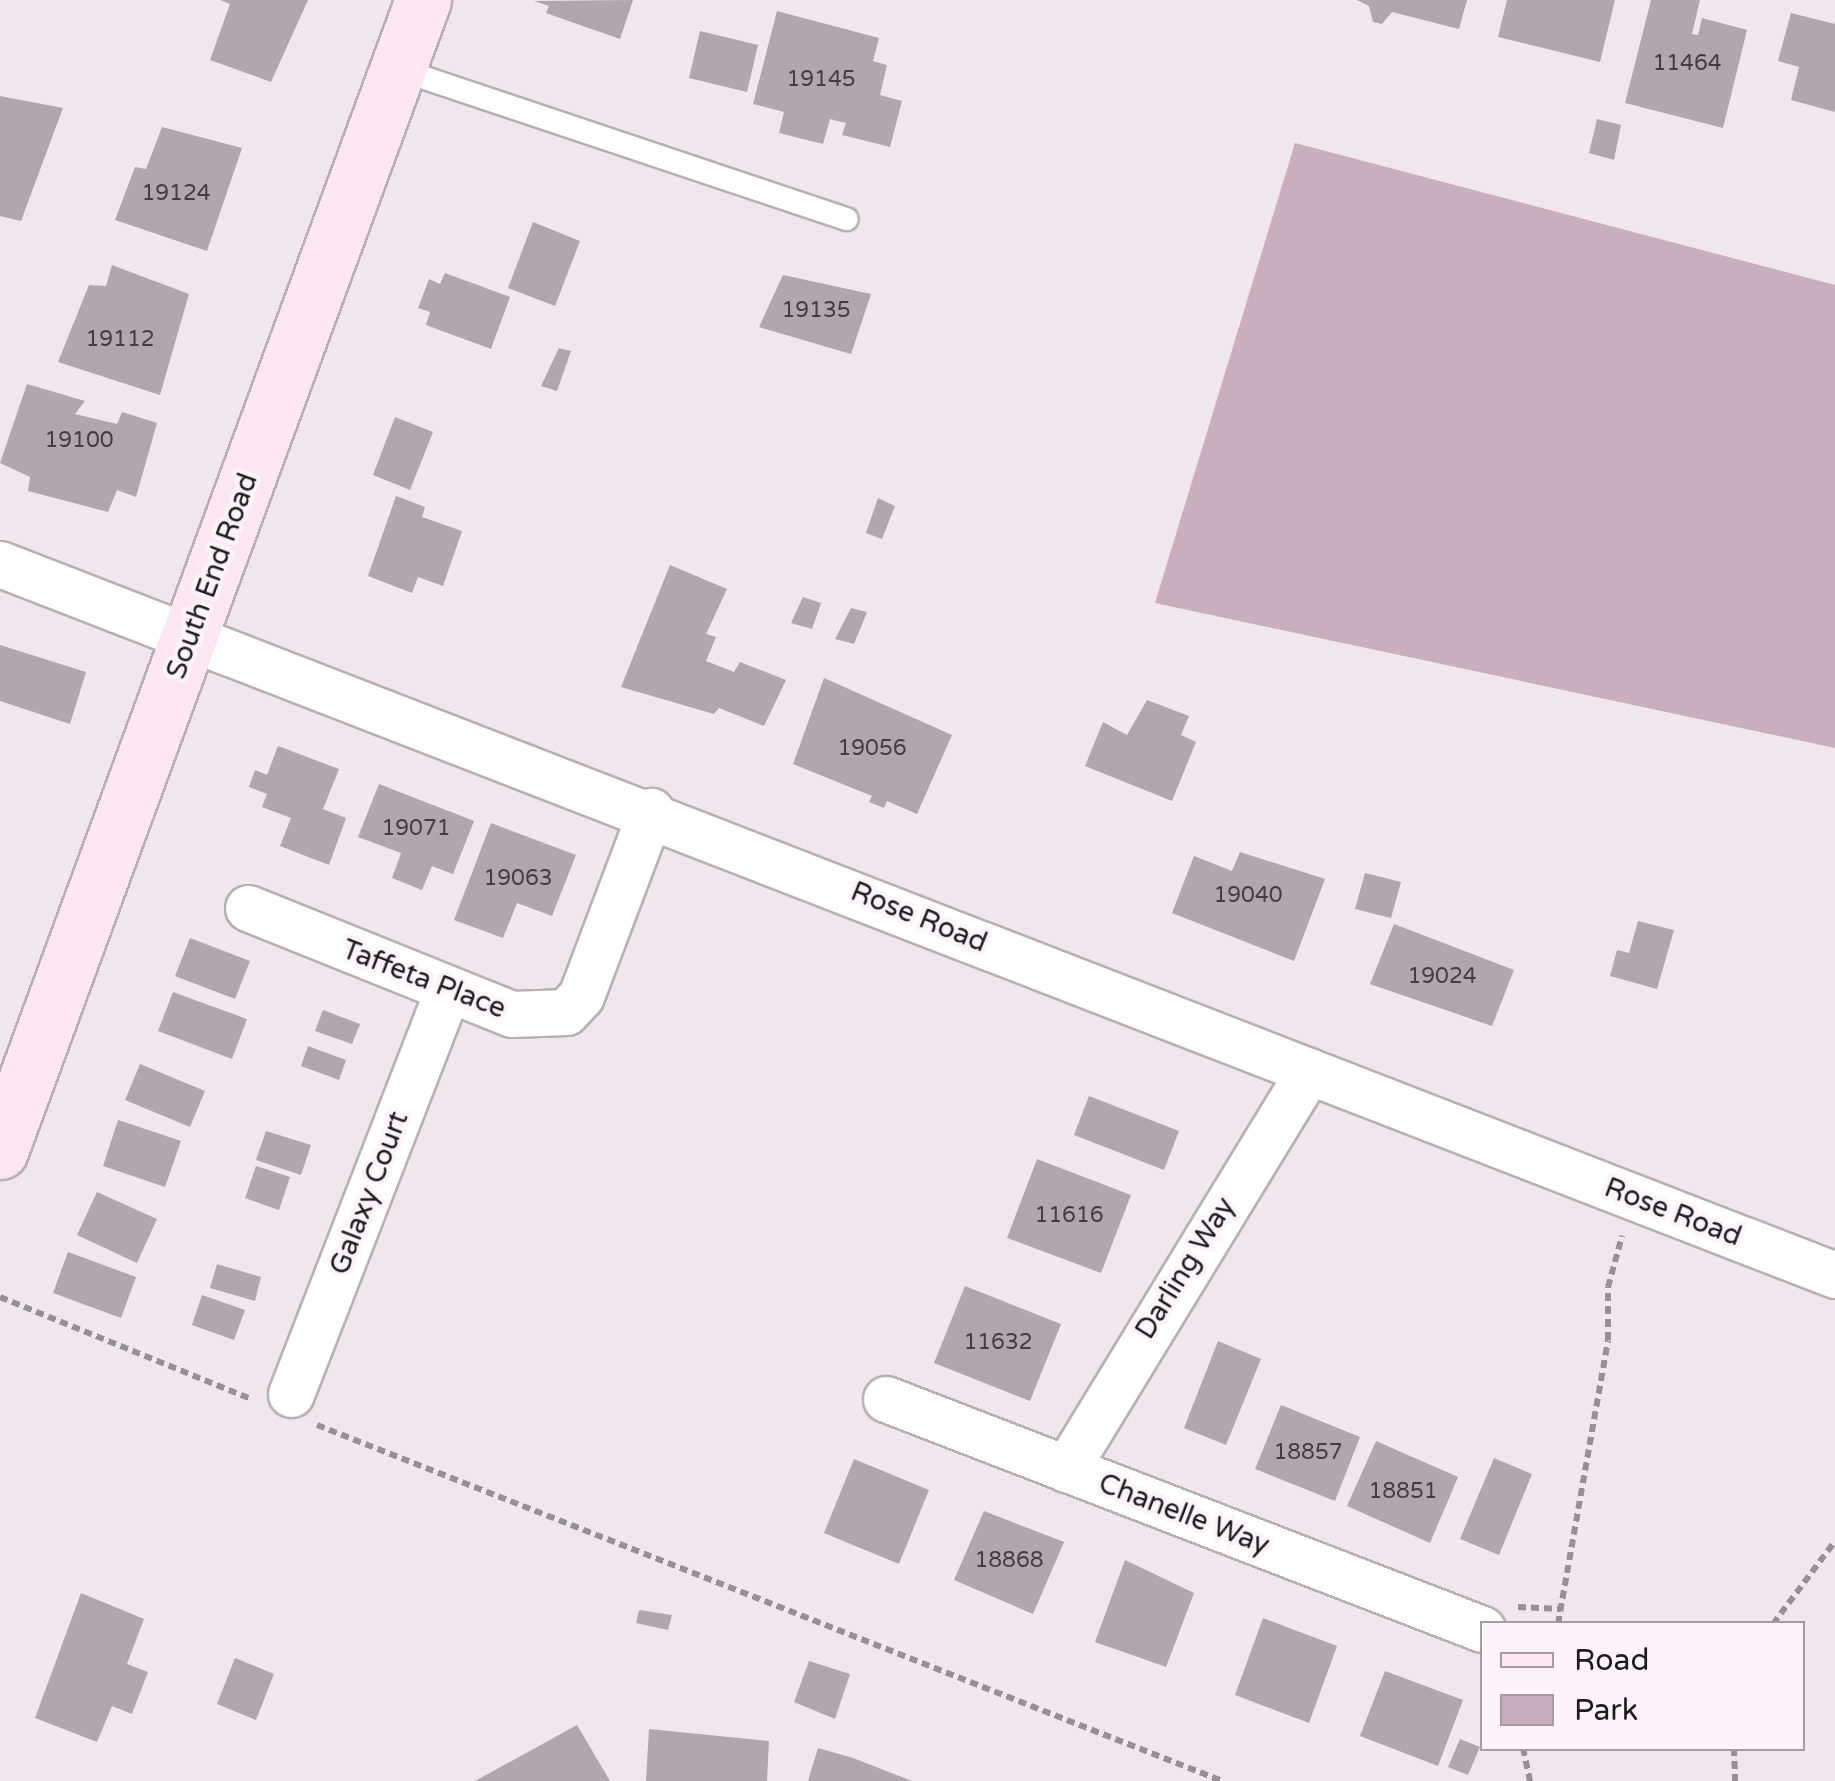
<!DOCTYPE html>
<html>
<head>
<meta charset="utf-8">
<style>
  body { margin:0 }
  #map { position:relative; width:1835px; height:1781px; overflow:hidden; background:#efe7eb; font-family:"Varela Round",sans-serif }
  div>[style] { position:absolute }
  .green>* { inset:0; background:#c9afbd }
  .building>* { inset:0; background:#afa7ab }
  .path>* { height:6px; margin-top:-3px; transform-origin:0; background:repeating-linear-gradient(90deg,#959093 0 8px,transparent 0 13px) }
  .roads { filter:drop-shadow(2px 0 #b7afb3) drop-shadow(-2px 0 #b7afb3) drop-shadow(0 2px #b7afb3) drop-shadow(0 -2px #b7afb3) }
  .lane>* { height:22px; margin:-11px; padding:0 11px; transform-origin:11px; border-radius:11px; background:#fff }
  .street>* { height:45px; margin:-22.5px; padding:0 22.5px; transform-origin:22.5px; border-radius:22.5px; background:#fff }
  .secondary>* { height:55px; margin:-27.5px; padding:0 27.5px; transform-origin:27.5px; border-radius:27.5px; background:#fbe6f2 }
  span { translate:-50% -50%; white-space:nowrap; text-align:center; line-height:1.15; -webkit-text-stroke:9px #fcf4f8; paint-order:stroke }
  .number-label { font-size:22px; color:#423e40 }
  .number-label span { -webkit-text-stroke-width:0 }
  .street-label { font-size:28px; color:#1d1b1c }
  .legend { position:absolute; left:1480px; top:1621px; width:325px; height:130px; box-sizing:border-box; background:#fcf4f8; border:2px solid #a39da0; margin:0; padding:12px 18px; list-style:none; font-size:30px; color:#1d1b1c }
  .legend li { display:flex; align-items:center; gap:20px; height:50px }
  .legend b { width:50px; border:2px solid #a39da0 }
</style>
</head>
<body>
<div id="map">
  <div class="green">
    <div style="clip-path:polygon(1295px 143px,1835px 285px,1835px 748px,1155px 603px)"></div>
  </div>
  <div class="building">
    <div style="clip-path:polygon(220px 0,308px 0,271px 82px,210px 60px,230px 4px)"></div>
    <div style="clip-path:polygon(633px 0,620px 39px,546px 13px,549px 6px,534px 1px)"></div>
    <div style="clip-path:polygon(1357px 0,1467px 0,1459px 29px,1392px 12px,1382px 24px,1373px 22px,1369px 6px)"></div>
    <div style="clip-path:polygon(1507px 0,1615px 0,1600px 62px,1498px 37px)"></div>
    <div style="clip-path:polygon(1651px 0,1700px 0,1692px 34px,1698px 35px,1702px 18px,1747px 30px,1723px 128px,1625px 103px)"></div>
    <div style="clip-path:polygon(777px 11px,879px 38px,873px 61px,887px 65px,880px 95px,902px 101px,890px 147px,842px 135px,846px 123px,830px 119px,823px 144px,779px 133px,784px 112px,753px 104px)"></div>
    <div style="clip-path:polygon(1791px 13px,1835px 24px,1835px 112px,1791px 100px,1799px 67px,1778px 61px)"></div>
    <div style="clip-path:polygon(700px 31px,758px 45px,747px 92px,689px 78px)"></div>
    <div style="clip-path:polygon(0 96px,63px 108px,21px 221px,0 216px)"></div>
    <div style="clip-path:polygon(1597px 119px,1621px 125px,1614px 160px,1589px 153px)"></div>
    <div style="clip-path:polygon(162px 127px,242px 148px,207px 251px,115px 220px,135px 167px,146px 169px)"></div>
    <div style="clip-path:polygon(533px 222px,580px 241px,555px 306px,508px 288px)"></div>
    <div style="clip-path:polygon(112px 265px,189px 294px,160px 395px,58px 362px,89px 285px,106px 286px)"></div>
    <div style="clip-path:polygon(445px 273px,510px 297px,491px 349px,426px 325px,430px 312px,418px 308px,429px 279px,440px 284px)"></div>
    <div style="clip-path:polygon(783px 275px,871px 294px,851px 354px,759px 327px)"></div>
    <div style="clip-path:polygon(559px 348px,571px 351px,557px 391px,541px 386px)"></div>
    <div style="clip-path:polygon(27px 384px,85px 401px,75px 414px,117px 424px,122px 412px,157px 423px,136px 497px,117px 490px,108px 512px,28px 491px,30px 477px,0 463px)"></div>
    <div style="clip-path:polygon(395px 417px,433px 432px,410px 490px,373px 475px)"></div>
    <div style="clip-path:polygon(396px 496px,425px 507px,422px 517px,462px 531px,443px 586px,418px 577px,412px 593px,368px 576px)"></div>
    <div style="clip-path:polygon(878px 498px,895px 506px,882px 539px,866px 533px)"></div>
    <div style="clip-path:polygon(670px 565px,727px 589px,706px 634px,716px 637px,706px 661px,734px 672px,740px 662px,786px 680px,764px 726px,719px 708px,714px 714px,621px 687px)"></div>
    <div style="clip-path:polygon(803px 597px,821px 603px,812px 629px,791px 623px)"></div>
    <div style="clip-path:polygon(851px 608px,867px 612px,854px 644px,835px 639px)"></div>
    <div style="clip-path:polygon(0 645px,86px 672px,70px 724px,0 701px)"></div>
    <div style="clip-path:polygon(824px 678px,952px 735px,917px 814px,887px 801px,884px 808px,869px 802px,872px 796px,793px 764px)"></div>
    <div style="clip-path:polygon(1147px 700px,1189px 716px,1181px 735px,1196px 742px,1172px 801px,1085px 766px,1103px 722px,1127px 735px)"></div>
    <div style="clip-path:polygon(278px 746px,339px 769px,323px 809px,346px 818px,329px 865px,280px 846px,291px 818px,262px 807px,267px 794px,249px 787px,255px 770px,267px 775px)"></div>
    <div style="clip-path:polygon(379px 784px,474px 821px,453px 874px,432px 866px,422px 890px,392px 878px,401px 853px,358px 837px)"></div>
    <div style="clip-path:polygon(491px 823px,576px 855px,552px 916px,517px 903px,503px 938px,454px 920px)"></div>
    <div style="clip-path:polygon(1240px 852px,1325px 879px,1294px 961px,1172px 913px,1194px 856px,1232px 871px)"></div>
    <div style="clip-path:polygon(1365px 873px,1401px 882px,1391px 918px,1355px 909px)"></div>
    <div style="clip-path:polygon(1638px 921px,1674px 930px,1657px 989px,1610px 976px,1617px 950px,1629px 953px)"></div>
    <div style="clip-path:polygon(1394px 924px,1514px 970px,1492px 1026px,1370px 984px)"></div>
    <div style="clip-path:polygon(190px 938px,250px 961px,235px 999px,175px 976px)"></div>
    <div style="clip-path:polygon(173px 992px,247px 1019px,232px 1059px,158px 1031px)"></div>
    <div style="clip-path:polygon(323px 1010px,360px 1024px,352px 1044px,315px 1031px)"></div>
    <div style="clip-path:polygon(308px 1046px,346px 1060px,339px 1080px,301px 1066px)"></div>
    <div style="clip-path:polygon(140px 1064px,205px 1091px,190px 1127px,125px 1100px)"></div>
    <div style="clip-path:polygon(1089px 1096px,1179px 1131px,1164px 1170px,1074px 1135px)"></div>
    <div style="clip-path:polygon(118px 1120px,181px 1141px,165px 1187px,103px 1166px)"></div>
    <div style="clip-path:polygon(266px 1131px,311px 1145px,301px 1175px,256px 1160px)"></div>
    <div style="clip-path:polygon(1037px 1159px,1131px 1195px,1101px 1273px,1007px 1238px)"></div>
    <div style="clip-path:polygon(256px 1166px,290px 1177px,279px 1210px,245px 1198px)"></div>
    <div style="clip-path:polygon(97px 1192px,157px 1219px,137px 1263px,77px 1235px)"></div>
    <div style="clip-path:polygon(68px 1252px,136px 1277px,121px 1318px,53px 1293px)"></div>
    <div style="clip-path:polygon(217px 1264px,261px 1277px,255px 1301px,210px 1288px)"></div>
    <div style="clip-path:polygon(965px 1286px,1061px 1324px,1030px 1401px,934px 1363px)"></div>
    <div style="clip-path:polygon(202px 1295px,245px 1310px,234px 1340px,192px 1325px)"></div>
    <div style="clip-path:polygon(1218px 1341px,1261px 1359px,1226px 1445px,1184px 1428px)"></div>
    <div style="clip-path:polygon(1281px 1405px,1360px 1437px,1335px 1501px,1255px 1469px)"></div>
    <div style="clip-path:polygon(1376px 1441px,1458px 1477px,1430px 1543px,1347px 1506px)"></div>
    <div style="clip-path:polygon(1494px 1458px,1532px 1474px,1499px 1555px,1460px 1539px)"></div>
    <div style="clip-path:polygon(854px 1459px,929px 1490px,899px 1564px,824px 1533px)"></div>
    <div style="clip-path:polygon(984px 1511px,1064px 1542px,1033px 1614px,954px 1580px)"></div>
    <div style="clip-path:polygon(1125px 1560px,1194px 1593px,1166px 1667px,1095px 1642px)"></div>
    <div style="clip-path:polygon(81px 1593px,144px 1619px,127px 1664px,148px 1672px,132px 1714px,112px 1706px,97px 1742px,35px 1718px)"></div>
    <div style="clip-path:polygon(639px 1610px,672px 1615px,668px 1630px,636px 1623px)"></div>
    <div style="clip-path:polygon(1263px 1618px,1337px 1646px,1309px 1723px,1235px 1695px)"></div>
    <div style="clip-path:polygon(235px 1658px,274px 1674px,256px 1720px,217px 1704px)"></div>
    <div style="clip-path:polygon(809px 1661px,850px 1674px,835px 1719px,794px 1702px)"></div>
    <div style="clip-path:polygon(1385px 1671px,1463px 1700px,1438px 1766px,1360px 1736px)"></div>
    <div style="clip-path:polygon(577px 1725px,610px 1781px,475px 1781px)"></div>
    <div style="clip-path:polygon(649px 1729px,769px 1741px,767px 1781px,646px 1781px)"></div>
    <div style="clip-path:polygon(1460px 1739px,1480px 1747px,1468px 1775px,1448px 1767px)"></div>
    <div style="clip-path:polygon(818px 1748px,853px 1758px,912px 1781px,808px 1781px)"></div>
  </div>
  <div class="path">
    <div style="left:0;top:1297px;width:269px;rotate:22.1deg"></div>
    <div style="left:317px;top:1425px;width:973px;rotate:21.47deg"></div>
    <div style="left:1518px;top:1607px;width:43px;rotate:2.7deg"></div>
    <div style="left:1558px;top:1624px;width:288px;rotate:-80deg"></div>
    <div style="left:1608px;top:1340px;width:53px;rotate:-90deg"></div>
    <div style="left:1608px;top:1287px;width:53px;rotate:-74.6deg"></div>
    <div style="left:1773px;top:1624px;width:104px;rotate:-53.2deg"></div>
    <div style="left:1523px;top:1748px;width:34px;rotate:78deg"></div>
    <div style="left:1734px;top:1748px;width:33px;rotate:88deg"></div>
  </div>
  <div class="roads">
    <div class="lane">
      <div style="left:398px;top:69px;width:473px;rotate:18.5deg"></div>
    </div>
    <div class="street">
      <div style="left:0;top:564px;width:1968px;rotate:21.18deg"></div>
      <div style="left:248px;top:908px;width:284px;rotate:21.9deg"></div>
      <div style="left:512px;top:1014px;width:54px;rotate:-2.1deg"></div>
      <div style="left:566px;top:1012px;width:22px;rotate:-47deg"></div>
      <div style="left:581px;top:996px;width:198px;rotate:-69.3deg"></div>
      <div style="left:291px;top:1394px;width:431px;rotate:-68.8deg"></div>
      <div style="left:886px;top:1399px;width:639px;rotate:21.1deg"></div>
      <div style="left:1066px;top:1469px;width:466px;rotate:-58.6deg"></div>
    </div>
    <div class="secondary">
      <div style="left:0;top:1151px;width:1226px;rotate:-69.82deg"></div>
    </div>
  </div>
  <div class="number-label">
    <span style="left:1687px;top:64px">11464</span>
    <span style="left:821px;top:80px">19145</span>
    <span style="left:176px;top:194px">19124</span>
    <span style="left:816px;top:311px">19135</span>
    <span style="left:120px;top:340px">19112</span>
    <span style="left:79px;top:441px">19100</span>
    <span style="left:872px;top:749px">19056</span>
    <span style="left:416px;top:829px">19071</span>
    <span style="left:518px;top:879px">19063</span>
    <span style="left:1248px;top:896px">19040</span>
    <span style="left:1442px;top:977px">19024</span>
    <span style="left:1069px;top:1216px">11616</span>
    <span style="left:998px;top:1343px">11632</span>
    <span style="left:1308px;top:1453px">18857</span>
    <span style="left:1403px;top:1492px">18851</span>
    <span style="left:1009px;top:1561px">18868</span>
  </div>
  <div class="street-label">
    <span style="left:212px;top:576px;rotate:-70deg">South End Road</span>
    <span style="left:919px;top:917px;rotate:22deg">Rose Road</span>
    <span style="left:424px;top:979px;rotate:21deg">Taffeta Place</span>
    <span style="left:369px;top:1193px;rotate:-69deg">Galaxy Court</span>
    <span style="left:1673px;top:1212px;rotate:21deg">Rose Road</span>
    <span style="left:1185px;top:1268px;rotate:-58deg">Darling Way</span>
    <span style="left:1184px;top:1514px;rotate:21deg">Chanelle Way</span>
  </div>
  <ul class="legend">
  <li><b style="height:12px;background:#fbe6f2"></b>Road</li>
  <li><b style="height:28px;background:#c9afbd"></b>Park</li>
  </ul>
</div>
</body>
</html>
